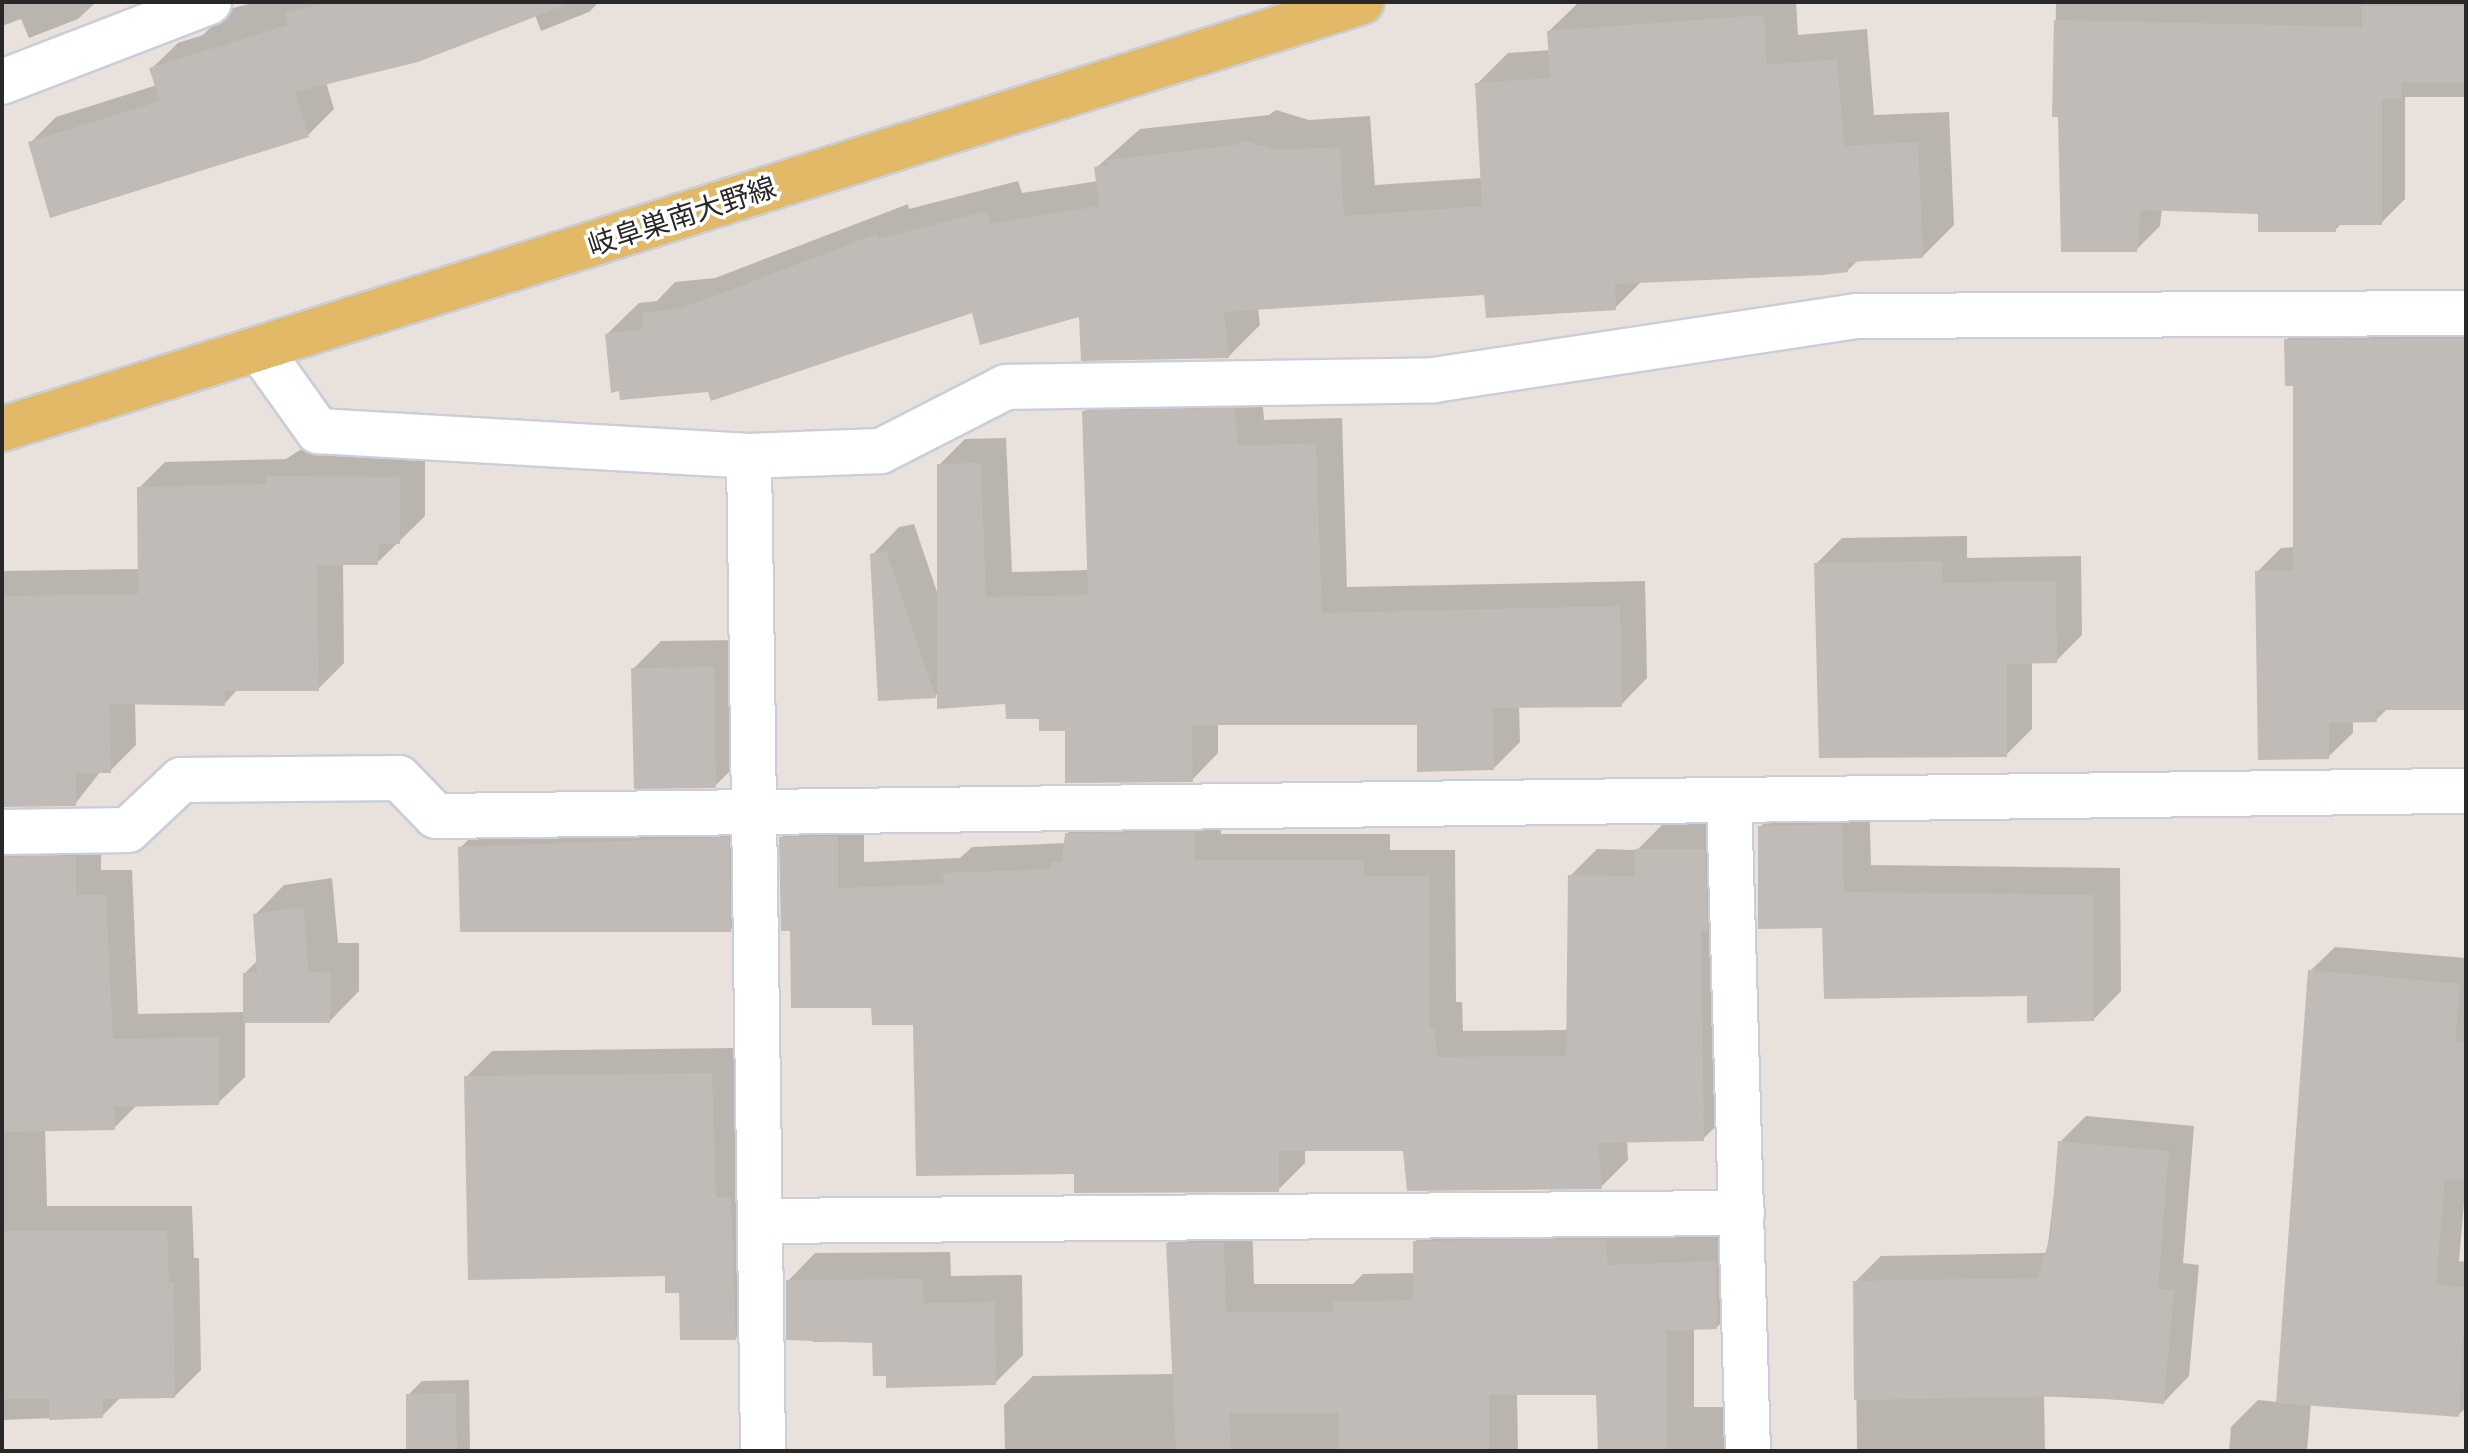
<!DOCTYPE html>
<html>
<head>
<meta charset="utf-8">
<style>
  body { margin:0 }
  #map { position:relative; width:2468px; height:1453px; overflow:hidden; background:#e9e1db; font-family:"Nunito Sans","Noto Sans JP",sans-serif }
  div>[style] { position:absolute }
  .shadow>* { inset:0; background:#0003 }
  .building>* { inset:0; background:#c1bbb7 }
  .roads { filter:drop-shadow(2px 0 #c9ced8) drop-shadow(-2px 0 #c9ced8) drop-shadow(0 2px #c9ced8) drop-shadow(0 -2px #c9ced8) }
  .minor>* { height:44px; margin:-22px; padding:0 22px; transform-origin:22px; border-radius:22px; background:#fff }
  .major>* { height:44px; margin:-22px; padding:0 22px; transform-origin:22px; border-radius:22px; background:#e2b966 }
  span { translate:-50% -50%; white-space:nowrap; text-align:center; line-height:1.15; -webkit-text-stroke:7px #fff; paint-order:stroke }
  .street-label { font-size:28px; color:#282828 }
  .frame { position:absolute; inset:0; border:4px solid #282828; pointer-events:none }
</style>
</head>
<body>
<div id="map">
  <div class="shadow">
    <div style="clip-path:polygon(2px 2px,96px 2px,78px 19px,29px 38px,21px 19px,2px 26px)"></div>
    <div style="clip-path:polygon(257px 2px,599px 2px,589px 12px,541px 31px,535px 15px,326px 82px,334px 109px,308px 135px,30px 143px,56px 117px,157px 85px,152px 68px,178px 43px,203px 35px,229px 9px)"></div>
    <div style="clip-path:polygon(1579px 2px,1796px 2px,1798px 35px,1867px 29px,1874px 115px,1949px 112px,1954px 225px,1923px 256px,1859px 259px,1847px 271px,1643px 280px,1615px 308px,1486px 293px,1258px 308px,1260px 325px,1229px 356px,1081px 314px,973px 310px,709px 390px,607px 334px,639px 303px,657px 301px,675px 282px,715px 278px,908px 204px,909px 209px,1018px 181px,1022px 193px,1098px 181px,1096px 168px,1140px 129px,1269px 115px,1276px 110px,1309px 120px,1370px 116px,1375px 185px,1482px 178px,1477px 84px,1508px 53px,1551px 50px,1549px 31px)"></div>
    <div style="clip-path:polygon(2056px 2px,2466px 2px,2466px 97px,2405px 97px,2405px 199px,2381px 223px,2342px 223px,2335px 230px,2260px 212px,2162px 209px,2160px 226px,2136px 250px,2060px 115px,2054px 115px)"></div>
    <div style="clip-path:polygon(2311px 315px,2466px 315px,2466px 708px,2388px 708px,2376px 720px,2353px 721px,2353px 733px,2328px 757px,2257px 572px,2281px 548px,2295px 547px,2295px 384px,2286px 340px)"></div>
    <div style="clip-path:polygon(1261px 383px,1264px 420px,1342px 418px,1347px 587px,1645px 581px,1647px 678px,1621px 705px,1519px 706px,1520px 742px,1494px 768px,1419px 723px,1218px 723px,1218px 753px,1192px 780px,1007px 702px,939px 692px,935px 696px,872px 555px,899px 527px,914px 524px,938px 595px,939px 465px,965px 439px,1006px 438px,1012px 572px,1089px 570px,1084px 412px,1111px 385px)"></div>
    <div style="clip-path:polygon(300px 450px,425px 452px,425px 516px,377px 563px,343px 563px,344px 663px,318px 689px,238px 689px,224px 704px,135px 702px,136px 745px,110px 771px,101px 771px,75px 804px,2px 805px,7px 820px,101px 831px,101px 870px,132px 870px,138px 1014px,245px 1012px,245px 973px,258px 960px,255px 915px,284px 885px,332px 878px,338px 943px,359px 943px,359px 991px,330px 1021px,245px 1021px,245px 1077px,218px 1103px,137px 1105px,114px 1128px,45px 1129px,47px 1206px,192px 1206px,194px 1258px,199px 1258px,201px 1370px,175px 1396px,121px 1397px,102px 1416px,2px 1420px,2px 571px,140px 569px,139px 488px,165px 462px,286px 459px)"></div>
    <div style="clip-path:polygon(1967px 536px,1967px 558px,2081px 556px,2082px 635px,2056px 661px,2032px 662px,2032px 729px,2006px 755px,1816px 564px,1842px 538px)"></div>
    <div style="clip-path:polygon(741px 640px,743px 758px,715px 786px,633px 669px,661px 641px)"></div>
    <div style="clip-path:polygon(1869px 797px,1871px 865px,2120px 868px,2121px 991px,2094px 1019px,1824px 926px,1760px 827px,1788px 799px)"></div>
    <div style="clip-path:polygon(1220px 806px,1221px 834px,1390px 834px,1390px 850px,1455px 850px,1456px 1002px,1462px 1002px,1463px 1031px,1568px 1030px,1570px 876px,1597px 849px,1637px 850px,1664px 823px,1732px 823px,1730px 1112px,1703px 1139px,1627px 1140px,1628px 1160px,1601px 1187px,1405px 1149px,1305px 1149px,1305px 1163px,1278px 1190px,1076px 1172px,915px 1023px,873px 1006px,792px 929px,781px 838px,808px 811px,864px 810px,864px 862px,960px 858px,972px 847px,1066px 843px,1067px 834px,1094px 807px)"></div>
    <div style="clip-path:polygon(742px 824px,744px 916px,730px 930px,460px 848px,474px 834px)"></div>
    <div style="clip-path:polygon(2335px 947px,2466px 958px,2466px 1180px,2459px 1261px,2466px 1262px,2466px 1408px,2458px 1415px,2311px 1403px,2307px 1451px,2229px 1451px,2231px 1427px,2258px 1400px,2278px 1402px,2310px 971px)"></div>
    <div style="clip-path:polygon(737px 1048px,762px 1312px,736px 1338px,466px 1077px,492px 1051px)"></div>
    <div style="clip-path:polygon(2086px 1116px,2194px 1126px,2183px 1263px,2199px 1265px,2189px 1376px,2164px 1402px,2044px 1396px,2045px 1451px,1857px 1451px,1855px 1282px,1881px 1256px,2047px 1253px,2060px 1142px)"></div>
    <div style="clip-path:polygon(1634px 1211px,1636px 1237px,1744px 1233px,1745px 1298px,1717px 1327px,1694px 1328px,1694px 1407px,1751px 1407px,1751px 1451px,1598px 1451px,1598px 1393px,1517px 1393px,1518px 1451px,1005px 1451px,1004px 1405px,1033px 1376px,1174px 1374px,1168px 1243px,1197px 1215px,1252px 1214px,1254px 1284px,1353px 1284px,1363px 1274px,1415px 1273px,1415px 1242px,1444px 1213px)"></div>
    <div style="clip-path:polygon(950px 1252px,951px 1276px,1022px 1275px,1023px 1355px,995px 1383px,888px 1374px,874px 1341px,813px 1342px,788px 1281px,815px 1253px)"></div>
    <div style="clip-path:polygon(469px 1380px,470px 1451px,408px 1451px,408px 1395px,422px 1381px)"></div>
  </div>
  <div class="building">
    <div style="clip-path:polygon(329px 2px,562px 2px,563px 6px,418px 62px,295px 92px,309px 137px,50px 218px,28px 142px,160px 101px,149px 68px,288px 25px,285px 13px)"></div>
    <div style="clip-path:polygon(2362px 6px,2466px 6px,2466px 82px,2401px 82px,2401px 99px,2382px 99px,2382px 225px,2336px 225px,2336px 232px,2258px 232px,2258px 214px,2141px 210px,2137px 252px,2061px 252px,2058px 117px,2052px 117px,2054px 20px,2362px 27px)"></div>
    <div style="clip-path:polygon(1764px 15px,1767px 65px,1837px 59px,1844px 146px,1918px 142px,1923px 258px,1848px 262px,1848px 272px,1822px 275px,1615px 284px,1616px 310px,1486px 318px,1484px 295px,1224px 312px,1229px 358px,1081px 361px,1079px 317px,980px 345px,972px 313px,711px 401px,708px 392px,620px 400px,619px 391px,611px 393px,605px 334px,644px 329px,642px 313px,682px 308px,877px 234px,878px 239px,987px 211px,991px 224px,1099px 206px,1094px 167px,1108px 165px,1107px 160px,1236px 145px,1243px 140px,1277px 150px,1340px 147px,1344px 216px,1482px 206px,1475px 83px,1550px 78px,1547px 31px)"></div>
    <div style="clip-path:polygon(2466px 338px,2466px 710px,2376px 710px,2377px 722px,2329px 723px,2329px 759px,2258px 760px,2255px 571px,2293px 570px,2293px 386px,2285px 386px,2284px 339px)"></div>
    <div style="clip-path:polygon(1235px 408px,1238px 446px,1316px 443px,1322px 613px,1620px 606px,1622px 707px,1493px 708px,1494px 770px,1417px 772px,1417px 725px,1192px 725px,1193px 782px,1065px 783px,1065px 731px,1039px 731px,1039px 719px,1006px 719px,1005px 704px,937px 709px,937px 464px,981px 463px,986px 597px,1088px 595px,1082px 411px)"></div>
    <div style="clip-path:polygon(273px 476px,400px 477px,400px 544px,378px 544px,378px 565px,317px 565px,319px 691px,225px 691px,225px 706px,110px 704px,111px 773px,76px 773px,76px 806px,2px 807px,2px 596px,138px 594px,137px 487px,266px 484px,266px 477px)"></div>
    <div style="clip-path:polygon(886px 551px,936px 698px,878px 701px,870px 554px)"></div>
    <div style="clip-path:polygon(1942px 561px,1942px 583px,2056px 581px,2057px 663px,2007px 664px,2007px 757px,1819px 758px,1814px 563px)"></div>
    <div style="clip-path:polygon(714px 667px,716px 788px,634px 789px,631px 668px)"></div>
    <div style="clip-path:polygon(1842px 824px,1844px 892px,2093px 895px,2094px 1021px,2027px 1023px,2027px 996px,1824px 999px,1822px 928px,1758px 929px,1758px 826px)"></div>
    <div style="clip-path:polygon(1194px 832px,1194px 860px,1364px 860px,1364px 876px,1429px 876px,1430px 1028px,1435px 1028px,1437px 1057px,1566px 1056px,1568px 875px,1635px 876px,1635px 849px,1705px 849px,1708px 930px,1701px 930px,1704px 1141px,1598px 1143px,1602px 1189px,1407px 1191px,1403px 1151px,1279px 1151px,1279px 1192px,1074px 1193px,1074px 1174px,916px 1176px,913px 1025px,872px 1025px,871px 1008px,791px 1008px,790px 931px,781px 931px,779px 837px,838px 836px,838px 888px,944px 884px,943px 873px,1051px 869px,1051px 862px,1062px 862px,1065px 833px)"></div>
    <div style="clip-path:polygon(729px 837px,731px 932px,460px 932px,458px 847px)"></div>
    <div style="clip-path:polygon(76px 856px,76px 895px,106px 895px,113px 1039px,219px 1037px,219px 1105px,114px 1107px,115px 1130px,2px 1132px,2px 857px)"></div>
    <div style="clip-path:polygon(303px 907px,309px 972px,330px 971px,330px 1023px,243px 1023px,243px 973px,257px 972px,253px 914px)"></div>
    <div style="clip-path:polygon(2308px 970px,2460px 984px,2455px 1042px,2466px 1042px,2466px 1181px,2445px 1179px,2436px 1285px,2466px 1287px,2459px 1417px,2276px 1403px)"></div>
    <div style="clip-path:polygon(712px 1073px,716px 1198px,731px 1198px,736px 1340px,680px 1340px,679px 1293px,665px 1293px,665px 1276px,468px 1280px,464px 1076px)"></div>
    <div style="clip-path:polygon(2058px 1141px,2169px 1151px,2158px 1289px,2174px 1290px,2164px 1404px,2077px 1396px,1854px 1400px,1853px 1281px,2038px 1278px,2051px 1233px)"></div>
    <div style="clip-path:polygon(2px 1231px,167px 1231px,169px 1283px,174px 1283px,175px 1398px,103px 1399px,103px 1418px,49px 1420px,49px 1399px,4px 1399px)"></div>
    <div style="clip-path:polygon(1606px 1239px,1608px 1265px,1716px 1261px,1717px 1329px,1666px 1331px,1666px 1451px,1598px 1451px,1596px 1395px,1489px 1395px,1489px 1451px,1339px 1451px,1338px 1413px,1230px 1413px,1231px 1451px,1176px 1451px,1166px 1243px,1224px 1242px,1226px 1312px,1333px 1312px,1332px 1302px,1413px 1300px,1413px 1241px)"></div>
    <div style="clip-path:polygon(923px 1279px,924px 1303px,995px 1302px,996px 1385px,886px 1388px,886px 1376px,873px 1376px,872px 1343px,786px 1340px,786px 1280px)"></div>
    <div style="clip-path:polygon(456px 1393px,457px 1451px,406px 1451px,406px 1394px)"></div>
  </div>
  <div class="roads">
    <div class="minor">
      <div style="left:2px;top:82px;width:222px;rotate:-21.1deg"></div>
      <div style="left:260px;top:350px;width:100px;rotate:54.4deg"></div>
      <div style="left:318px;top:431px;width:432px;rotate:3.3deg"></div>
      <div style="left:749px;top:456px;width:132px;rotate:-2.2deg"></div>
      <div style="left:881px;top:451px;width:140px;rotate:-27.1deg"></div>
      <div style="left:1006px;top:387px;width:428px;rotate:-0.9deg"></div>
      <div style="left:1434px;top:380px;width:427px;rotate:-8.6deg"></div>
      <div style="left:1856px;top:316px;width:610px;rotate:-0.28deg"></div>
      <div style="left:749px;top:456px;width:995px;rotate:89.19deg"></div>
      <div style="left:1729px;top:800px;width:651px;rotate:88.33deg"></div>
      <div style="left:2px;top:832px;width:126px;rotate:-0.9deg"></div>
      <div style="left:128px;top:830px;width:73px;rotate:-43.3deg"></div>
      <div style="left:181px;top:780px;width:218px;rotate:-0.5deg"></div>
      <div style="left:399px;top:778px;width:53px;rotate:45.8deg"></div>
      <div style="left:436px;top:816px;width:2030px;rotate:-0.71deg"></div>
      <div style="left:760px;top:1221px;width:982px;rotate:-0.47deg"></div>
    </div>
    <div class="major">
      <div style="left:2px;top:429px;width:1425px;rotate:-17.43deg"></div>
    </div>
  </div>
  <div class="street-label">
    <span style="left:682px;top:217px;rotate:-18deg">岐阜巣南大野線</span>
  </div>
  <div class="frame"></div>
</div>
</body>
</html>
